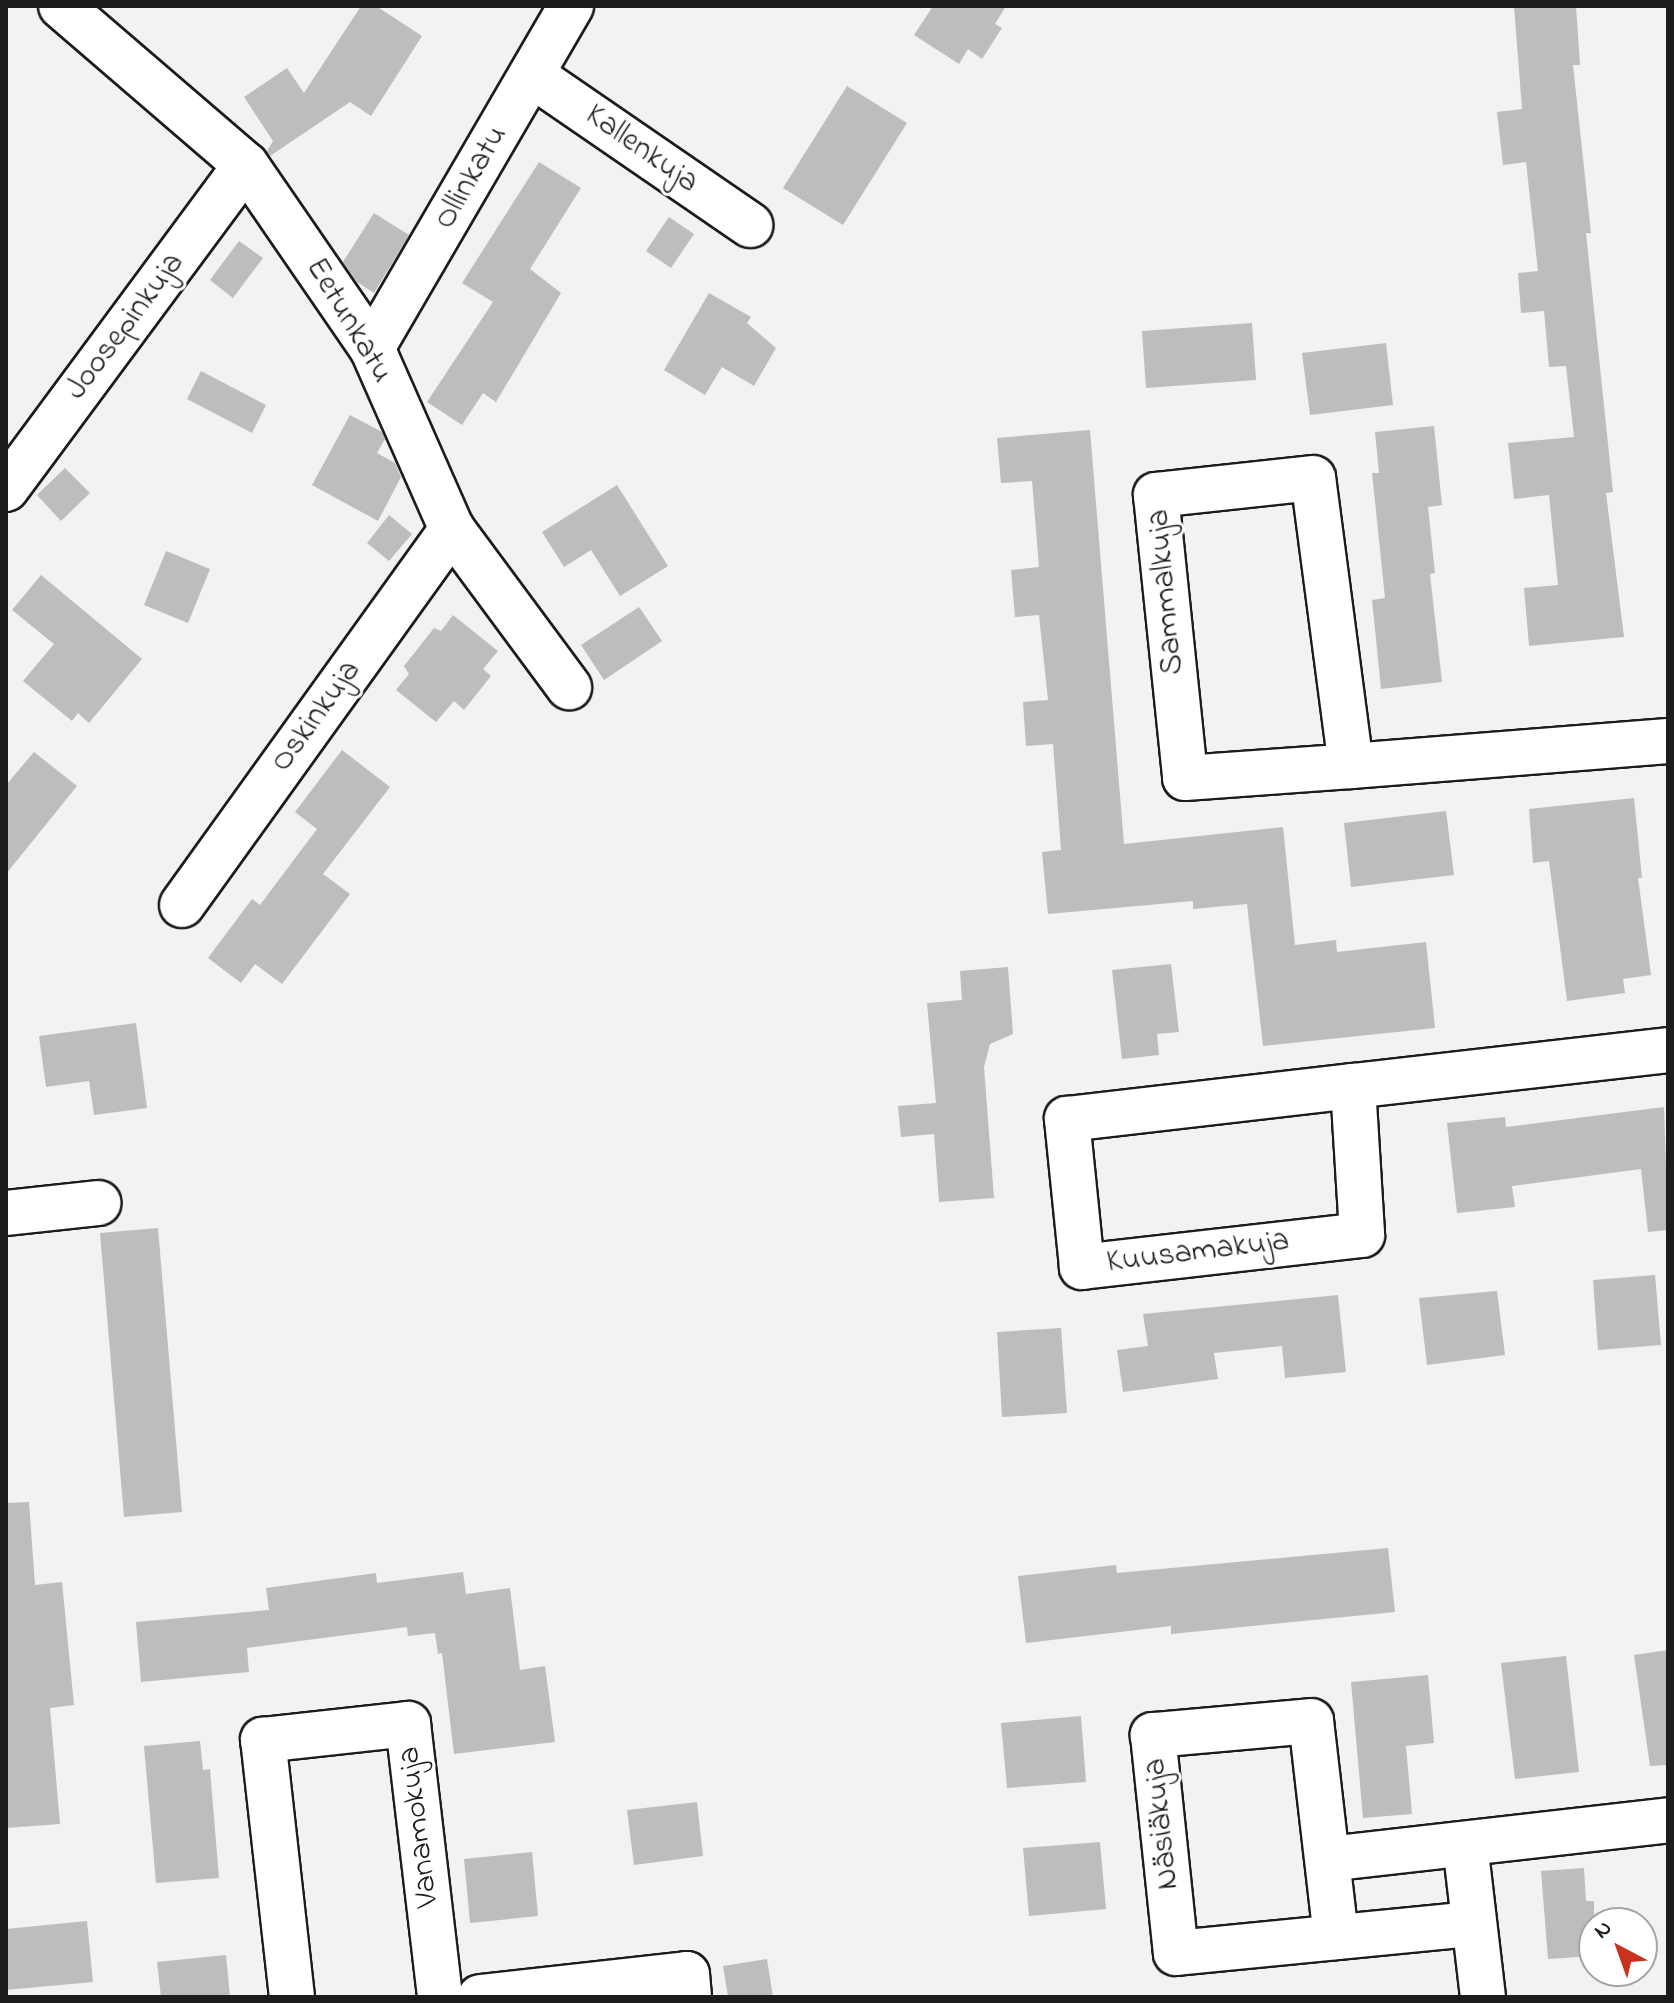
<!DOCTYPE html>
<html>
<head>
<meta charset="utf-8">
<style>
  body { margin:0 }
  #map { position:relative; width:1674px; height:2003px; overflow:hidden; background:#f2f2f2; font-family:"Indie Flower",sans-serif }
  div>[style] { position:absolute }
  .building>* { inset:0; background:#bdbdbd }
  .roads { filter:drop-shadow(2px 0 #1c1c1c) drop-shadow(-2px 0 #1c1c1c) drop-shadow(0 2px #1c1c1c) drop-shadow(0 -2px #1c1c1c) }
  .street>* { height:44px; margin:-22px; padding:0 22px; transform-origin:22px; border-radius:22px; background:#fff }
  span { translate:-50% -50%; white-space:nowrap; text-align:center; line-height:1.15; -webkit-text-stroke:6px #fff; paint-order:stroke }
  .street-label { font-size:32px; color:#1c1c1c }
  .frame { position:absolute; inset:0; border:8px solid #1c1c1c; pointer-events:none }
  .north { position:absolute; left:1578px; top:1907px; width:80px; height:80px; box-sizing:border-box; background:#fff; border:2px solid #a4a4a4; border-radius:50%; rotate:319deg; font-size:22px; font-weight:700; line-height:32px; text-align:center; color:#1c1c1c }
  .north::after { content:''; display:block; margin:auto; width:28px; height:36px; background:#c8321e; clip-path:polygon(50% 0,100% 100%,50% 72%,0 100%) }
</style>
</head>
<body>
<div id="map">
  <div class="building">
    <div style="clip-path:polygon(361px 6px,376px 6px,422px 36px,371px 116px,350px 102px,270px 156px,267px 151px,273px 141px,244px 97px,287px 68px,304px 93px)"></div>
    <div style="clip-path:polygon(933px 6px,1006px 6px,995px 24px,1002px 28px,982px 59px,968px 49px,959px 64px,914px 35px)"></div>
    <div style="clip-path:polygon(1514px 6px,1576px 6px,1580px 65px,1573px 65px,1591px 233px,1586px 233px,1613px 492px,1606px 493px,1624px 637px,1529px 646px,1524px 588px,1558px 585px,1549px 495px,1514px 499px,1508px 443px,1574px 437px,1566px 366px,1549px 367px,1544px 311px,1521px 313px,1518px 273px,1538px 271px,1526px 162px,1503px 165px,1497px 112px,1522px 109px)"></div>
    <div style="clip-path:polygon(847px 86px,907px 123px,843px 225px,783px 188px)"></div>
    <div style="clip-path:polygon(539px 162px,581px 188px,530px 269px,561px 293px,496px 402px,483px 393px,462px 425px,427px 402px,493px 302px,462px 283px)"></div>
    <div style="clip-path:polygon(374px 213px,409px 235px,374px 293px,357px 282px,343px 262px)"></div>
    <div style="clip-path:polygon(669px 217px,694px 234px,671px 268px,646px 251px)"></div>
    <div style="clip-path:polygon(239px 241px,263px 258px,233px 298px,210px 280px)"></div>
    <div style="clip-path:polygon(709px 293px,751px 317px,747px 323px,776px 348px,754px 386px,722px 367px,705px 395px,664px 370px)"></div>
    <div style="clip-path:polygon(1252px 323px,1256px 380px,1146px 388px,1142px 331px)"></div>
    <div style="clip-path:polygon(1386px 343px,1393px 405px,1310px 415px,1302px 353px)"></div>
    <div style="clip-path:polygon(201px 371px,266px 405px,252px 433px,187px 399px)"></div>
    <div style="clip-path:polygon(350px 415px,382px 432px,385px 439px,377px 453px,395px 463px,401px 477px,378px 521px,312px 485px)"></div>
    <div style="clip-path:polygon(1434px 426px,1442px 505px,1428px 507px,1435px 573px,1430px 574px,1442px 682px,1381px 689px,1372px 600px,1385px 598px,1372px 473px,1379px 473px,1375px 432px)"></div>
    <div style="clip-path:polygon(1090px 430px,1124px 844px,1283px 827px,1295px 945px,1336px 940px,1337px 952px,1426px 942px,1435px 1028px,1263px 1046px,1247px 904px,1193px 909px,1193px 901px,1048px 914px,1042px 852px,1061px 850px,1053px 744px,1026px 746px,1023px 702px,1048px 700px,1039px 615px,1015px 617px,1011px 570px,1039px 567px,1032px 481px,1001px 483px,997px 438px)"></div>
    <div style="clip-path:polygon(65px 468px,90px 493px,61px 521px,37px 495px)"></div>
    <div style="clip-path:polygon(617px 485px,668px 566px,620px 596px,591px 550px,564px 567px,542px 532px)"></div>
    <div style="clip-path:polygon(389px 515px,412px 534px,389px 561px,367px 543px)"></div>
    <div style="clip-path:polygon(166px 551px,210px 569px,188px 623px,144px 605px)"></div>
    <div style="clip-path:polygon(41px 575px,142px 659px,89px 723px,78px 713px,72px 721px,23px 681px,54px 644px,12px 610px)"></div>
    <div style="clip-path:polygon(639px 607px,662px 641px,604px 680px,581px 645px)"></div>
    <div style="clip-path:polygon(453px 615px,498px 651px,483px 669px,491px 676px,464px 710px,454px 701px,436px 722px,396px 690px,409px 674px,404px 666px,434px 628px,441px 631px)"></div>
    <div style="clip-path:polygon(342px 750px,390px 787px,323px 874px,350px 894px,282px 984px,255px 964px,241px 983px,208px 958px,252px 899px,260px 905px,317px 829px,295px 812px)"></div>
    <div style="clip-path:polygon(34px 752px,77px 786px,6px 874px,6px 785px)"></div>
    <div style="clip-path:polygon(1634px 798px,1642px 878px,1638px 878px,1651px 975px,1623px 979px,1625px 993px,1567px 1001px,1549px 861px,1533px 863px,1529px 809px)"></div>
    <div style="clip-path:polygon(1446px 811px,1454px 875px,1351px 887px,1344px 823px)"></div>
    <div style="clip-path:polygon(1171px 964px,1179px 1032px,1157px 1034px,1159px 1055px,1122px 1059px,1112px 970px)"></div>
    <div style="clip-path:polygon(1008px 967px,1013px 1034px,990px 1044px,984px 1067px,994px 1198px,939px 1202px,934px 1134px,901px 1137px,898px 1106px,936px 1103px,927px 1003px,962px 1000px,960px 971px)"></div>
    <div style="clip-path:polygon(136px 1023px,147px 1108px,94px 1115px,89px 1081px,46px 1087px,39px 1036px)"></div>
    <div style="clip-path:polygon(1664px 1107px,1668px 1230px,1648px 1232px,1641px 1169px,1512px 1186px,1515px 1207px,1457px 1213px,1447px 1123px,1505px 1117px,1506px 1127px)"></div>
    <div style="clip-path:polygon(158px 1228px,182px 1512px,124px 1517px,100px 1233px)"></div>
    <div style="clip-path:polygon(1655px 1275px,1661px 1345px,1598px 1350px,1593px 1280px)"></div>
    <div style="clip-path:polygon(1497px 1291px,1505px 1355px,1427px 1365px,1419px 1298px)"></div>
    <div style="clip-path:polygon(1338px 1295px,1346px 1372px,1285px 1378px,1282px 1346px,1214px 1353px,1218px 1379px,1123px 1392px,1117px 1350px,1148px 1346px,1143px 1314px)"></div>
    <div style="clip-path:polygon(1061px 1328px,1067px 1413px,1002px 1417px,997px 1332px)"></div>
    <div style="clip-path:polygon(29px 1502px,35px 1585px,62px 1582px,74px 1705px,50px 1708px,60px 1824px,6px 1828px,6px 1503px)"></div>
    <div style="clip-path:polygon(1388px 1548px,1395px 1612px,1171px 1634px,1171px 1626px,1026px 1643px,1018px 1576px,1116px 1565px,1117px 1573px)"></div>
    <div style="clip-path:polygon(463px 1572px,466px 1594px,510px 1588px,520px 1670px,545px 1666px,555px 1742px,454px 1754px,442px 1653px,438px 1654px,435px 1633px,408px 1636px,407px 1627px,247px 1648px,249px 1672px,141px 1682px,136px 1622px,269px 1610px,266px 1588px,376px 1573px,377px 1583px)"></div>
    <div style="clip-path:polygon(1668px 1650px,1668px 1765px,1650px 1766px,1634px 1655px)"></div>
    <div style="clip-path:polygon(1566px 1656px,1579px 1772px,1515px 1779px,1501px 1663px)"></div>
    <div style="clip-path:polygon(1428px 1675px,1434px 1743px,1406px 1746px,1412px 1814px,1363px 1818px,1351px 1682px)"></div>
    <div style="clip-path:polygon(1081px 1716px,1086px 1782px,1007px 1788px,1001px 1723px)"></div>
    <div style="clip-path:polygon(200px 1741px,203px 1770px,210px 1769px,219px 1878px,156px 1883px,144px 1746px)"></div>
    <div style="clip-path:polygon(697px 1802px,703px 1856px,634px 1865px,627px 1810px)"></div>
    <div style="clip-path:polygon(1100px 1842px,1106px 1909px,1029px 1916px,1023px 1848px)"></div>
    <div style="clip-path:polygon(532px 1852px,538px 1916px,470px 1923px,464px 1859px)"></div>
    <div style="clip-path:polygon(1584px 1868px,1586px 1901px,1594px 1901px,1594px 1956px,1548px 1959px,1541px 1871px)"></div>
    <div style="clip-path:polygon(87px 1921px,93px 1982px,6px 1990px,6px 1929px)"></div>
    <div style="clip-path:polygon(226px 1955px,230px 1997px,161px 1997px,157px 1962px)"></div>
    <div style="clip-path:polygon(767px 1959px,773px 1997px,728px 1997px,723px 1966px)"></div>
  </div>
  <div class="roads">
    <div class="street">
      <div style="left:61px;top:6px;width:244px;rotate:40.7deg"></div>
      <div style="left:246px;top:165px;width:222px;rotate:55.5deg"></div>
      <div style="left:372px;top:348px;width:198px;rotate:66.2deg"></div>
      <div style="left:452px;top:529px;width:197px;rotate:53.5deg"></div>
      <div style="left:532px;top:75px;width:265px;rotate:34.5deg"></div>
      <div style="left:372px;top:348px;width:396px;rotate:-59.8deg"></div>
      <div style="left:6px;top:489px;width:403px;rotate:-53.5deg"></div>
      <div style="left:1351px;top:766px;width:290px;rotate:-97.5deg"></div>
      <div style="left:1313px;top:478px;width:158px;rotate:173.8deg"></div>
      <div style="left:1156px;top:495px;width:284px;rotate:84.1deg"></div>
      <div style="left:1185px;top:778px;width:166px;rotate:-4.1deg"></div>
      <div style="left:1351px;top:766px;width:318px;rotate:-4.5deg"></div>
      <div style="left:182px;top:905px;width:463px;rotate:-54.3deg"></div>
      <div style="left:1353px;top:1086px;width:149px;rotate:86.5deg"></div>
      <div style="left:1362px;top:1235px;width:282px;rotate:173.5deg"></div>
      <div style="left:1082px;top:1267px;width:149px;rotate:-95.8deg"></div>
      <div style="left:1067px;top:1119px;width:288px;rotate:-6.6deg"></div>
      <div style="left:1353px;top:1086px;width:317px;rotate:-6.5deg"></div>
      <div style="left:6px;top:1213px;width:93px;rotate:-6.2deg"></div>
      <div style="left:1465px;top:1844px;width:154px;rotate:83.3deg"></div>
      <div style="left:1328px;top:1859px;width:342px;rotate:-6.5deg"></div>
      <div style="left:1336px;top:1937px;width:217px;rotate:-96.6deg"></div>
      <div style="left:1311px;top:1721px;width:159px;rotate:174.9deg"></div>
      <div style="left:1153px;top:1735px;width:219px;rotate:84deg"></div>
      <div style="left:1176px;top:1953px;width:299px;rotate:-5.6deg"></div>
      <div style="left:292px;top:1997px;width:259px;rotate:-96.4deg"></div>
      <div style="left:263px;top:1740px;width:146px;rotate:-6.3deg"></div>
      <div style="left:408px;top:1724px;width:275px;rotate:83.3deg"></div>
      <div style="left:480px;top:1997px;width:208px;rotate:-6.3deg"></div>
      <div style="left:687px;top:1974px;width:23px;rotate:85deg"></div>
    </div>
  </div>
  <div class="street-label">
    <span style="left:641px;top:150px;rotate:35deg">Kallenkuja</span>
    <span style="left:472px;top:178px;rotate:-60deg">Ollinkatu</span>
    <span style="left:348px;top:321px;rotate:59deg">Eetunkatu</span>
    <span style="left:126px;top:327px;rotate:-53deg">Joosepinkuja</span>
    <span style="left:1167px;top:592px;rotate:-95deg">Sammalkuja</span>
    <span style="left:317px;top:717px;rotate:-54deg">Oskinkuja</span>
    <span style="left:1198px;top:1253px;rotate:-7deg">Kuusamakuja</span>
    <span style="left:1163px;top:1824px;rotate:-96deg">Näsiäkuja</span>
    <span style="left:420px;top:1827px;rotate:-97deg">Vanamokuja</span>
  </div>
  <div class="frame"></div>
  <div class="north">N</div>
</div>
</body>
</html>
